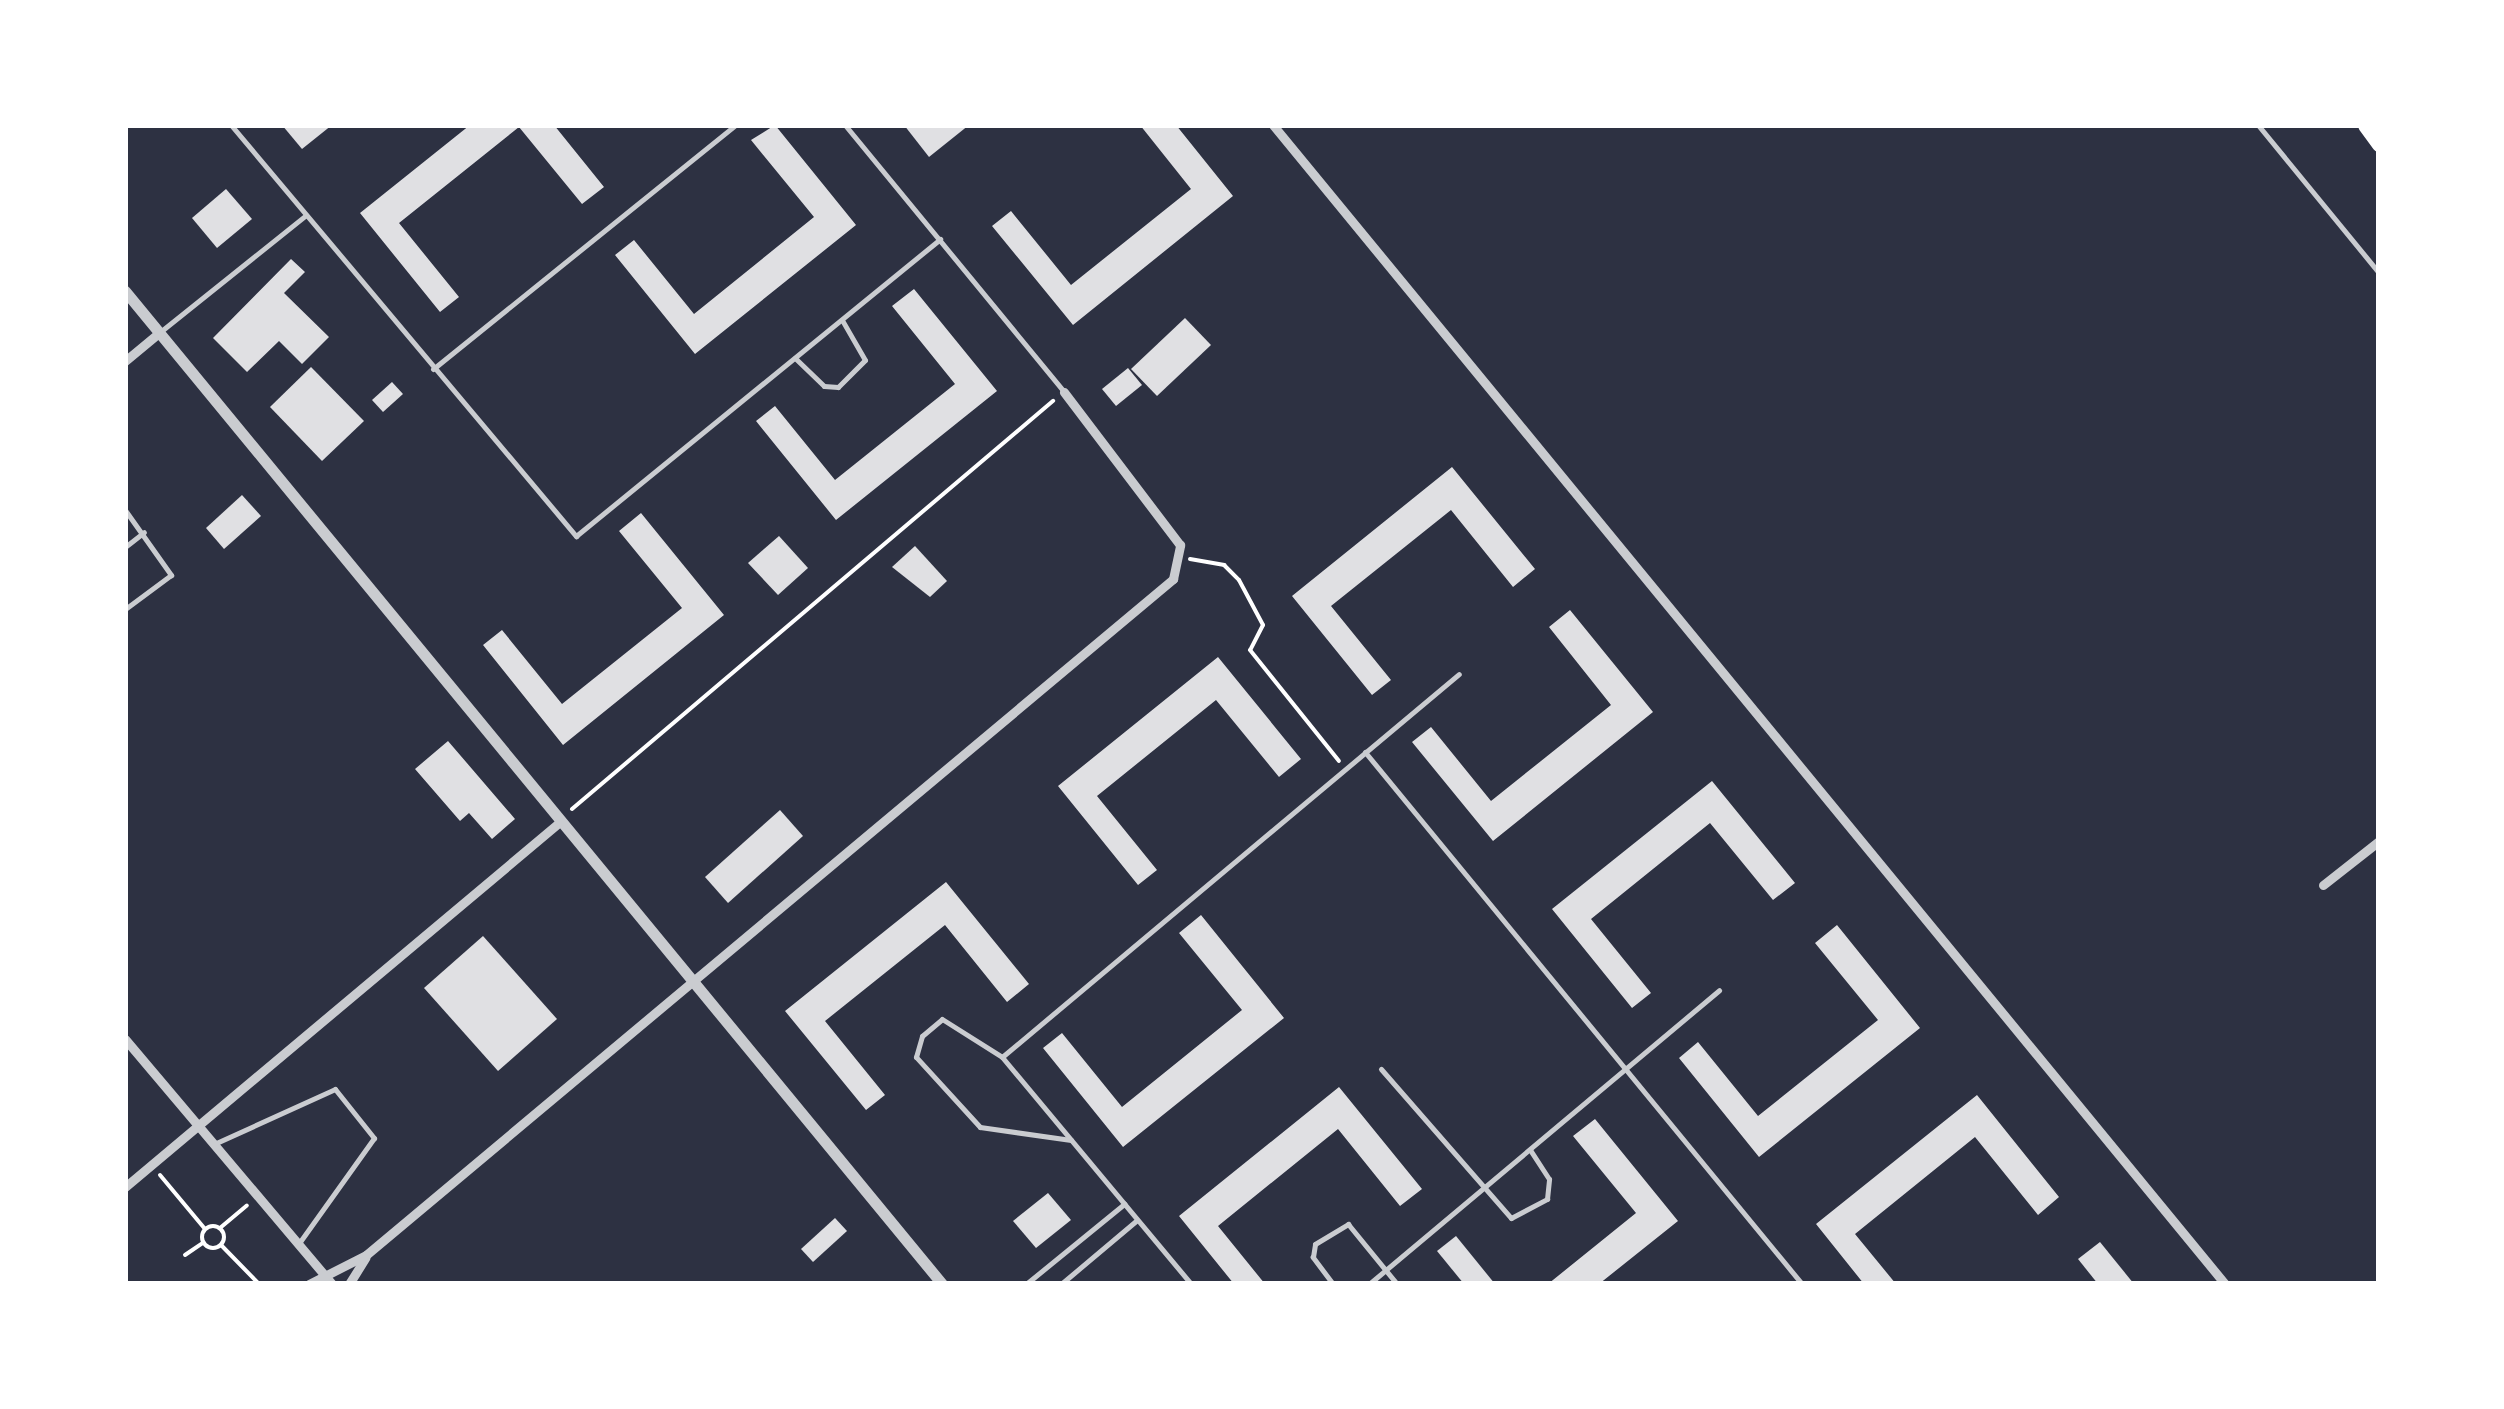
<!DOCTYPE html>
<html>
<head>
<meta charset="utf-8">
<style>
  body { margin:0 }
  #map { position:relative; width:2504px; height:1409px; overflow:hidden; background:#2d3142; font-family:Signika,sans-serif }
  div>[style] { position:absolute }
  .building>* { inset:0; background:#e0e0e3 }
  .path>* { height:4px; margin:-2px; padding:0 2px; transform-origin:2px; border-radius:2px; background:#fff }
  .path>.ring { margin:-2px; padding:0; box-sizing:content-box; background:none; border:4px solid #fff; border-radius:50% }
  .service>* { height:5px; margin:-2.5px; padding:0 2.5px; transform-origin:2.5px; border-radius:2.5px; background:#caccd0 }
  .minor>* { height:9px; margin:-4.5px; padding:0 4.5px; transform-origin:4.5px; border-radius:4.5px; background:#caccd0 }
  .tertiary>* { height:11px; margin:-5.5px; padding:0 5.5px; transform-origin:5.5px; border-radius:5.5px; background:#caccd0 }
  .trunk>* { height:15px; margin:-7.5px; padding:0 7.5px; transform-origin:7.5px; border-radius:7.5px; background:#fff }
  span { translate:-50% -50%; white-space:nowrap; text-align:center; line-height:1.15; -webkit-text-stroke:9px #fff; paint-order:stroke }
  .frame { position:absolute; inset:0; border:128px solid #fff; pointer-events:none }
</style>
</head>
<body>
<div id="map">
  <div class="building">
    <div style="clip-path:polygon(282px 125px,332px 125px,302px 149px)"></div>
    <div style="clip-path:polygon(470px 125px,554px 125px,604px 187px,582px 204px,519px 127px,399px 223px,459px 297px,440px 312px,360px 213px)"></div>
    <div style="clip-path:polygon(775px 125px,856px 225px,695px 354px,615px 255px,634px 240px,694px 314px,814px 217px,751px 140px)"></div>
    <div style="clip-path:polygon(904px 125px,969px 125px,929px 157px)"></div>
    <div style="clip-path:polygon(1140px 125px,1176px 125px,1233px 196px,1073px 325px,992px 226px,1011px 211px,1071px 285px,1191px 189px)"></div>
    <div style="clip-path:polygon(226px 189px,252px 219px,217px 248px,192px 218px)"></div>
    <div style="clip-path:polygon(291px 259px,305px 272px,284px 293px,329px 337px,302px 364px,279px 341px,247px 372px,213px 338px)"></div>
    <div style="clip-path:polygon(914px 289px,997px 391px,836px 520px,756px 421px,775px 406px,835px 480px,955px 384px,892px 306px)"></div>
    <div style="clip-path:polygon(1185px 318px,1211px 345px,1157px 396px,1131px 369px)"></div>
    <div style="clip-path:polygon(311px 367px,364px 421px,322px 461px,270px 407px)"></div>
    <div style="clip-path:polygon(1128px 368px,1142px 385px,1116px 406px,1102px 389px)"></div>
    <div style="clip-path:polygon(392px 382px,403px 394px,383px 412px,372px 400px)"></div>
    <div style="clip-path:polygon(1452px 467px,1535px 569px,1513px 587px,1451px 510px,1331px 606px,1391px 680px,1372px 695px,1292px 596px)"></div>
    <div style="clip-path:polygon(242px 495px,261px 516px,224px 549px,206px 528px)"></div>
    <div style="clip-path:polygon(641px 513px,724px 615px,563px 745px,483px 645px,502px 630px,562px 704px,682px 608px,619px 531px)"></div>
    <div style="clip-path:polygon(779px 536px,808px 568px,778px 595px,748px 563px)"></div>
    <div style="clip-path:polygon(915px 546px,947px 581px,930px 597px,892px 567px)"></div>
    <div style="clip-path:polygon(1570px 610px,1653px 712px,1493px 841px,1412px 742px,1431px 727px,1491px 801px,1611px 705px,1549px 627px)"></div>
    <div style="clip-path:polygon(1218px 657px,1301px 759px,1279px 777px,1216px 700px,1097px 796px,1157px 870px,1138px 885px,1058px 786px)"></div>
    <div style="clip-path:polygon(448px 741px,515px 819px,492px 839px,469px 813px,460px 821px,415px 769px)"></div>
    <div style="clip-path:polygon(1712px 781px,1795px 883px,1773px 900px,1710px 823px,1591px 919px,1651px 993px,1632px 1008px,1552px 909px)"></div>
    <div style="clip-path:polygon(780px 810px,803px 836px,728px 903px,705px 877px)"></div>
    <div style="clip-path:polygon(946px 882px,1029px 984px,1007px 1002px,945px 925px,825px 1021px,885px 1095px,866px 1110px,785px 1011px)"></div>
    <div style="clip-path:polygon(1201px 915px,1284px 1018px,1123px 1147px,1043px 1048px,1062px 1033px,1122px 1107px,1242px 1010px,1179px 933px)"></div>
    <div style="clip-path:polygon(1837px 925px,1920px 1028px,1759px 1157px,1679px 1058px,1698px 1042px,1758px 1116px,1878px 1020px,1815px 943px)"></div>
    <div style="clip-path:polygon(483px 936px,557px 1019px,498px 1071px,424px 988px)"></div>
    <div style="clip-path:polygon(1339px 1087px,1422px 1189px,1400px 1206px,1338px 1129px,1218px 1226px,1265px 1284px,1234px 1284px,1179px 1216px)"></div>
    <div style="clip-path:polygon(1977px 1095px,2059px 1197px,2038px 1215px,1975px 1137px,1855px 1234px,1896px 1284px,1864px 1284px,1816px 1224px)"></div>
    <div style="clip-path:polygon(1595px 1119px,1678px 1221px,1599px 1284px,1548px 1284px,1636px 1213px,1573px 1136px)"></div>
    <div style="clip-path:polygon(1048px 1193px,1071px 1220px,1036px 1248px,1013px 1221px)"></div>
    <div style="clip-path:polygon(835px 1218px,847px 1231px,813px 1262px,801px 1249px)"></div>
    <div style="clip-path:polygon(1456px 1236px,1495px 1284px,1464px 1284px,1437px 1251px)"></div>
    <div style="clip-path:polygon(2100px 1242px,2134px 1284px,2098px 1284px,2078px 1259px)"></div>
  </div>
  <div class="path">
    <div style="left:1190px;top:559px;width:35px;rotate:10deg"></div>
    <div style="left:1224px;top:565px;width:21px;rotate:45deg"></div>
    <div style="left:1239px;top:580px;width:51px;rotate:61.9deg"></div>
    <div style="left:1263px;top:625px;width:28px;rotate:117deg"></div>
    <div style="left:1250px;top:650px;width:142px;rotate:51.3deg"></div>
    <div style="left:572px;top:809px;width:631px;rotate:-40.31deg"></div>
    <div style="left:160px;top:1175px;width:70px;rotate:50.2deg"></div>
    <div class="ring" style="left:202px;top:1226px;width:18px;height:18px"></div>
    <div style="left:220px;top:1228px;width:35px;rotate:-40deg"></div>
    <div style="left:221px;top:1245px;width:54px;rotate:45.7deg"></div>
    <div style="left:185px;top:1255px;width:22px;rotate:-34deg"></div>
  </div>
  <div class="service">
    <div style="left:231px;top:125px;width:537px;rotate:49.99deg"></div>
    <div style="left:576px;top:536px;width:470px;rotate:-39.2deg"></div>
    <div style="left:845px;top:125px;width:345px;rotate:50.6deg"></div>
    <div style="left:2258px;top:125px;width:191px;rotate:50.7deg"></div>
    <div style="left:160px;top:332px;width:187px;rotate:-38.7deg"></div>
    <div style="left:795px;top:358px;width:40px;rotate:44deg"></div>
    <div style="left:824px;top:386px;width:14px;rotate:4deg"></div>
    <div style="left:838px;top:387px;width:38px;rotate:-45deg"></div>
    <div style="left:865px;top:360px;width:46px;rotate:-119.9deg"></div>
    <div style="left:433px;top:369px;width:388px;rotate:-38.9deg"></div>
    <div style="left:125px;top:510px;width:80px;rotate:54.7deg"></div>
    <div style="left:171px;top:575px;width:57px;rotate:143.5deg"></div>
    <div style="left:125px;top:547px;width:24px;rotate:-38deg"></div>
    <div style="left:1365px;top:752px;width:688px;rotate:50.6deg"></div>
    <div style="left:1002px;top:1057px;width:596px;rotate:-39.97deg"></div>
    <div style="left:1381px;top:1069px;width:198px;rotate:48.9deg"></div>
    <div style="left:1511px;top:1218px;width:41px;rotate:-27.8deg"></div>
    <div style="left:1547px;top:1199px;width:20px;rotate:-84deg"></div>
    <div style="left:1549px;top:1179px;width:35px;rotate:-123deg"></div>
    <div style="left:1071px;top:1140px;width:92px;rotate:-171.9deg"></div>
    <div style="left:980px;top:1127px;width:95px;rotate:-132.4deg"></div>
    <div style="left:916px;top:1057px;width:22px;rotate:-74deg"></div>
    <div style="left:922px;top:1036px;width:26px;rotate:-40deg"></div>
    <div style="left:942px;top:1019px;width:71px;rotate:32.3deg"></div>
    <div style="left:1002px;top:1057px;width:295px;rotate:50.2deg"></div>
    <div style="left:214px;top:1144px;width:133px;rotate:-24.4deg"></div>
    <div style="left:335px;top:1089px;width:63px;rotate:51.5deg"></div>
    <div style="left:374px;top:1138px;width:129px;rotate:125.5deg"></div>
    <div style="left:1026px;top:1284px;width:127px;rotate:-39.2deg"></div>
    <div style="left:1061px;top:1284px;width:99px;rotate:-40.1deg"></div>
    <div style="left:1333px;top:1284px;width:34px;rotate:-127deg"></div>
    <div style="left:1313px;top:1257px;width:13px;rotate:-81deg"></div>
    <div style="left:1315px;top:1244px;width:39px;rotate:-31deg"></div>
    <div style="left:1348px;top:1224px;width:77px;rotate:50.8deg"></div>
    <div style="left:1369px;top:1284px;width:457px;rotate:-40deg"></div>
  </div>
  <div class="minor">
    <div style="left:1273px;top:125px;width:1500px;rotate:50.6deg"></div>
    <div style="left:125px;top:361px;width:45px;rotate:-39.6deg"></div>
    <div style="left:2323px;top:885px;width:71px;rotate:-38.2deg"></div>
    <div style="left:125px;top:1039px;width:321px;rotate:49.8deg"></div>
    <div style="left:125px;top:1187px;width:569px;rotate:-40.01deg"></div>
    <div style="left:309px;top:1284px;width:64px;rotate:-27deg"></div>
    <div style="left:366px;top:1255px;width:1053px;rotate:-39.95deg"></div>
    <div style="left:1173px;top:579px;width:35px;rotate:-78deg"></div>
    <div style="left:1180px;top:545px;width:192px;rotate:-127.2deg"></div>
    <div style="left:349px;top:1284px;width:31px;rotate:-58deg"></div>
  </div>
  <div class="tertiary">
    <div style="left:125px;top:291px;width:1286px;rotate:50.55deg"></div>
  </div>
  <div class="trunk">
    <div style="left:2365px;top:125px;width:24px;rotate:54deg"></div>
  </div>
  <div class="frame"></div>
</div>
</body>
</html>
